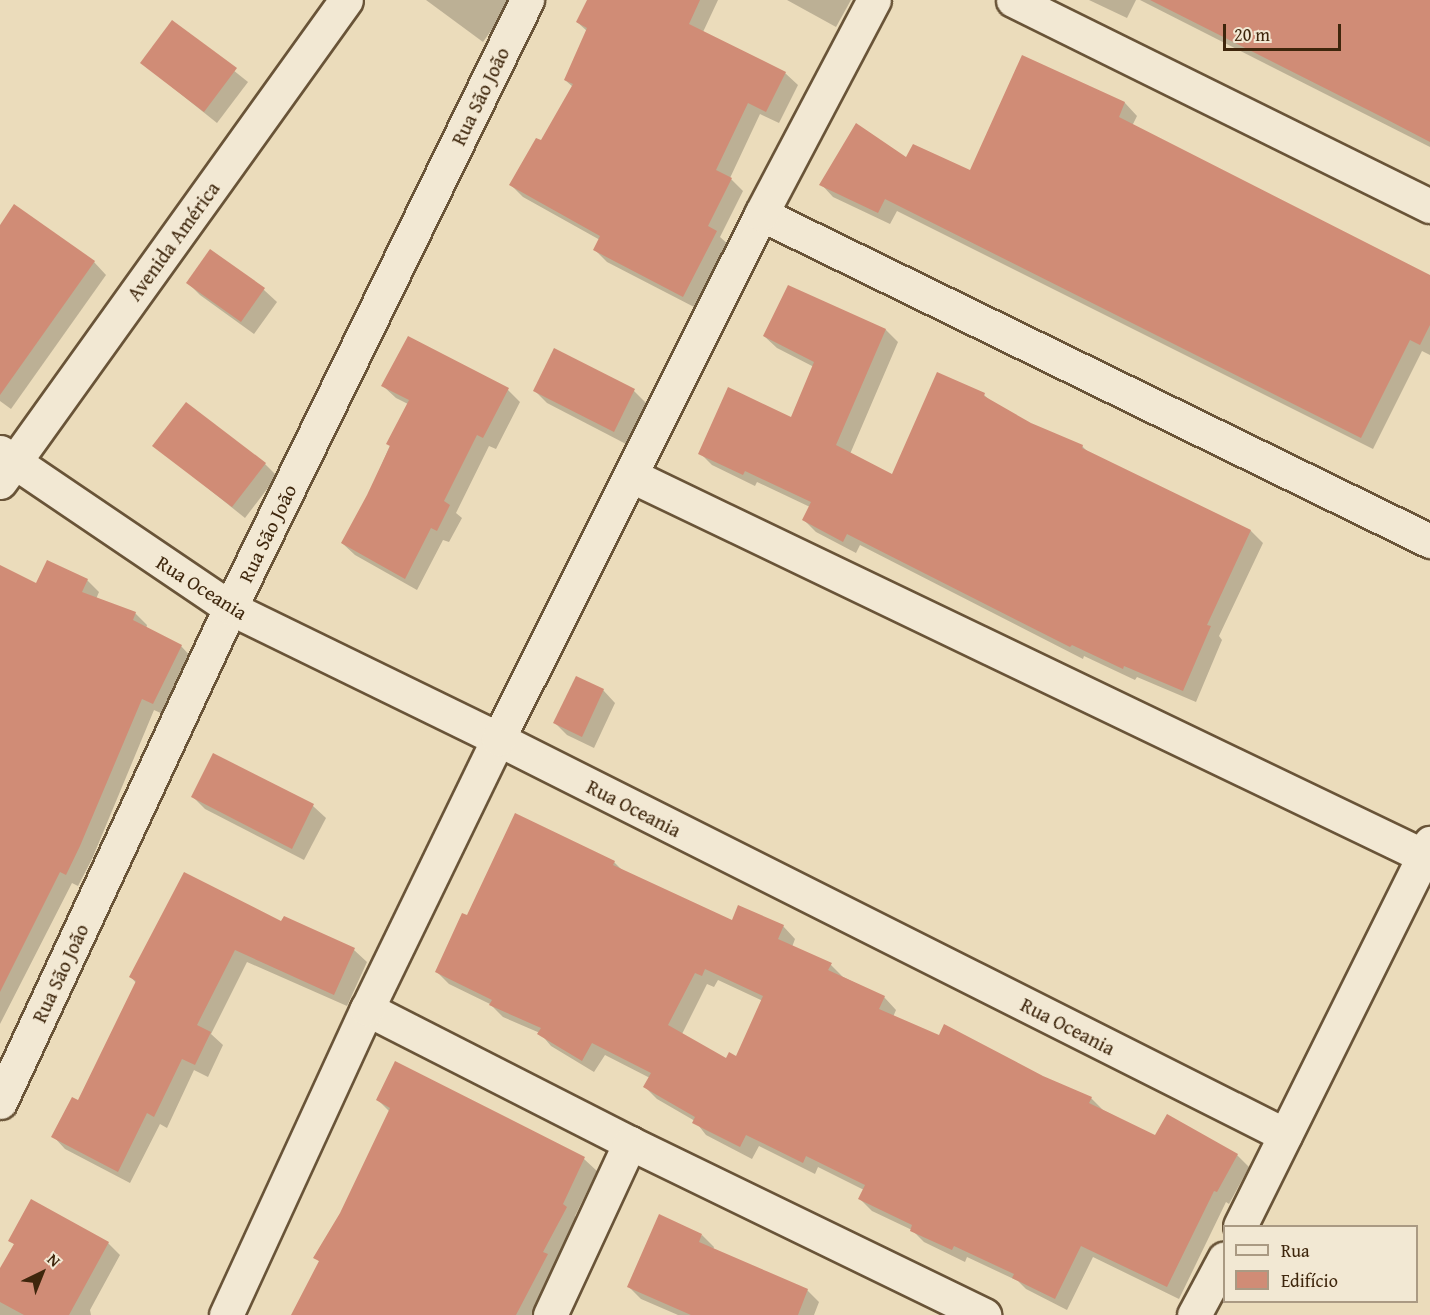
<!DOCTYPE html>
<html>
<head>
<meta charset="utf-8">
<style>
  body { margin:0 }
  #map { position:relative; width:1430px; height:1315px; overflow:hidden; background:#ebdcbb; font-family:"Gentium Book Plus",serif }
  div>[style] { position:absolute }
  .shadow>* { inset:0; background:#0003 }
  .building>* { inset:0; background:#d08c76 }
  .roads { filter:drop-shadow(2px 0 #695438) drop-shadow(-2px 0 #695438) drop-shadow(0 2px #695438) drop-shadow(0 -2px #695438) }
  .minor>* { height:33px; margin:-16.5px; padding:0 16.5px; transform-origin:16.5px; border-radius:16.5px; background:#f2e8d3 }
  span { translate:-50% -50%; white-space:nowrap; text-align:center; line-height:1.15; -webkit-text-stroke:4.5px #f2e8d3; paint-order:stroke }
  .street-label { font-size:20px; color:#3e260c }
  .legend { position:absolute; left:1223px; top:1225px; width:195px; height:78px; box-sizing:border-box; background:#f2e8d3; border:2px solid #aa9a83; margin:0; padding:8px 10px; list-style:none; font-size:18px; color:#3e260c }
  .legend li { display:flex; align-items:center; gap:12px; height:30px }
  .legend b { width:30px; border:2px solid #aa9a83 }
  .north { position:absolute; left:12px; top:1243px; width:60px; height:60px; -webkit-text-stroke:4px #f2e8d3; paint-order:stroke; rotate:43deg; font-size:16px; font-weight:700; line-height:24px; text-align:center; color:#3e260c }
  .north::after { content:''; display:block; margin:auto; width:21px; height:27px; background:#3e260c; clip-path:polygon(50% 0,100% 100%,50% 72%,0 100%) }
  .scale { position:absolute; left:1223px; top:24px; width:118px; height:27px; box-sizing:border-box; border:3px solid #3e260c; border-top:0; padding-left:8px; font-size:18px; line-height:21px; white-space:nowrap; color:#3e260c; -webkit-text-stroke:4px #f2e8d3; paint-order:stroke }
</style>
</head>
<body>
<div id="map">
  <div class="shadow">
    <div style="clip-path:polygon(426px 0,513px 0,483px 42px)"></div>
    <div style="clip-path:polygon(588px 0,718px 0,703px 32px,785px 73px,798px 85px,779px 123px,760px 114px,730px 178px,743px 191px,720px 237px,729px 245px,696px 308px,607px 262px,595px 250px,600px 240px,523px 197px,511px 185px,541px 142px,573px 87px,565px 80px,587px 31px,577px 22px)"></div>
    <div style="clip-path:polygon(787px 0,851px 0,836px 27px)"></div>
    <div style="clip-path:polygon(1089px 0,1136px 0,1127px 18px)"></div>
    <div style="clip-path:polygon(1140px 0,1430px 0,1430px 147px)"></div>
    <div style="clip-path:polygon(173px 22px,248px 82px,217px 123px,142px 63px)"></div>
    <div style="clip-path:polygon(1023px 57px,1125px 103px,1137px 116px,1132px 126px,1430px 277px,1430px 355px,1422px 351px,1373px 449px,897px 211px,890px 224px,833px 197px,821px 184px,907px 159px,971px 172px)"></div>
    <div style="clip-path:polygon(0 227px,94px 262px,106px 275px,11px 409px,0 401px)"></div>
    <div style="clip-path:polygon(210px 251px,264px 290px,277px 302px,254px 334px,200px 295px,188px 283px)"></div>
    <div style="clip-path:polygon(789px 287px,886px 330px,898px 342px,850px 454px,893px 476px,984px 395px,993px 403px,1030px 424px,1082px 446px,1089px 453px,1251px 531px,1263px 543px,1219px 636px,1222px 640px,1196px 702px,1137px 677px,1135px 680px,1084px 656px,1083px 659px,860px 545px,856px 553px,816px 532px,804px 520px,810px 507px,757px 482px,755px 486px,712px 465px,700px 453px,792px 419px,814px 367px,777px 348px,764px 336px)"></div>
    <div style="clip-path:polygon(383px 386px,508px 390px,520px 402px,496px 449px,489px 446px,456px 513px,462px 518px,449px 542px,443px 540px,417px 590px,355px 555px,342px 543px,368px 496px,408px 404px,396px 398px)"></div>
    <div style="clip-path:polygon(534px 390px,634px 391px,646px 403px,626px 444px,547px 403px)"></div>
    <div style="clip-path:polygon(154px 445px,265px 464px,277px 476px,245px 518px)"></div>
    <div style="clip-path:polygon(0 567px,37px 585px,87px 580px,99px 592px,96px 599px,135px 613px,147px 625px,146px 629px,181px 646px,193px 659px,165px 715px,154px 710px,92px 859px,78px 886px,72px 883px,0 1024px)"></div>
    <div style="clip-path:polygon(603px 690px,615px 703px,594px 748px,567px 735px,555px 723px)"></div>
    <div style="clip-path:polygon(214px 755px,313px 806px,326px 818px,304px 860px,205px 809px,193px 797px)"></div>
    <div style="clip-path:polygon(evenodd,614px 862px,624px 872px,733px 922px,783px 926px,795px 939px,792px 947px,831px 965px,843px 977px,884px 997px,896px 1010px,893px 1017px,1091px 1098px,1103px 1110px,1155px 1137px,1237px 1155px,1249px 1167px,1229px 1204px,1226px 1202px,1179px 1299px,1093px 1257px,1067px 1310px,1026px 1289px,1018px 1281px,967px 1257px,965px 1262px,924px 1242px,912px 1230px,872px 1211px,860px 1199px,864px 1190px,818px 1167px,815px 1174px,759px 1146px,752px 1159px,706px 1135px,695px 1121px,657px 1099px,645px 1087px,650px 1078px,605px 1055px,594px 1072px,551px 1046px,540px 1033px,503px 1017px,490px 1004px,449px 984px,437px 972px,468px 917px,614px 862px,718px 980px,763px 1001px,737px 1058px,726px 1060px,682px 1034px,707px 984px,714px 987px,718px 980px)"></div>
    <div style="clip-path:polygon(284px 918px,354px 950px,367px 962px,347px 1006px,247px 962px,211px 1034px,223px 1045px,208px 1077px,194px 1070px,167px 1128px,160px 1124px,130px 1183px,65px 1149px,53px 1136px,78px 1102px,136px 983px,131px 977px,282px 923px)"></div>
    <div style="clip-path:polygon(396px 1063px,584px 1159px,597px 1171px,575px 1216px,578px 1220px,555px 1264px,559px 1268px,536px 1315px,300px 1315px,320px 1262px,315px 1257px,341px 1213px,390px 1112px,378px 1100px)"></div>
    <div style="clip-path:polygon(702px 1235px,714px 1247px,713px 1250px,807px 1290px,819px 1302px,814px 1315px,678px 1315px,641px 1299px,629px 1287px)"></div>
    <div style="clip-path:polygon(10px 1240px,108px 1243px,120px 1255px,90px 1310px,91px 1315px,0 1315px,0 1272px,15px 1245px)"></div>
  </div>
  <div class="building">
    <div style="clip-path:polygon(587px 0,700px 0,689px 24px,786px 72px,766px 112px,748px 103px,716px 170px,732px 178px,708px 226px,717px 231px,683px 297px,593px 250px,600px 236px,509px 185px,536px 138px,541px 140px,573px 84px,564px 80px,587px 28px,576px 22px)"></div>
    <div style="clip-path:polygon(1150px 0,1430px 0,1430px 142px,1384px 118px)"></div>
    <div style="clip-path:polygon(172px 20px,237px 68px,204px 112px,140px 63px)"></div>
    <div style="clip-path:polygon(1022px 55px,1125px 102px,1119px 117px,1430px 275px,1430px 325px,1420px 345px,1410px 340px,1361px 438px,885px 199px,878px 213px,819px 185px,856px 123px,906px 157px,913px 144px,970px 170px)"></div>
    <div style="clip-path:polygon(14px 204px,95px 261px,0 395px,0 225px)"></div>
    <div style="clip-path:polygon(210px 249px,265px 288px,241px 322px,186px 283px)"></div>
    <div style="clip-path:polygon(788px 285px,886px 329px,836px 445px,892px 474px,937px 372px,985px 393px,984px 396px,1031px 423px,1083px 445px,1082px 448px,1251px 530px,1207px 625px,1211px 626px,1183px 691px,1124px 666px,1123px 669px,1072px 645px,1070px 647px,847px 534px,843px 542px,802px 520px,811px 502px,745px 471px,743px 475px,698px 454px,728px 387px,791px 417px,814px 362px,763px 336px)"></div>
    <div style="clip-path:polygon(408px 336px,509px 388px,483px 438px,477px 435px,444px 501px,450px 505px,437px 531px,431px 528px,405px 579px,341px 543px,367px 495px,390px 446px,386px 444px,409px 400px,381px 386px)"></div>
    <div style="clip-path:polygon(554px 348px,635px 389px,614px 432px,533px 391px)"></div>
    <div style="clip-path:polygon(186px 402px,266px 463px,232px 507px,152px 446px)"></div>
    <div style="clip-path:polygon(47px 560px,88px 579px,82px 592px,136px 612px,133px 620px,182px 645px,153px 704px,142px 699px,80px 846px,66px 875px,60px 872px,0 992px,0 565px,36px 583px)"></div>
    <div style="clip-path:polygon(576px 676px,604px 689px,582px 737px,553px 723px)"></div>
    <div style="clip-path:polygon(213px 753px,314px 804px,292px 849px,191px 797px)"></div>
    <div style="clip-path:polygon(evenodd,515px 813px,615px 861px,613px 865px,732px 920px,738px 905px,784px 925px,778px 939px,832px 963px,828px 970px,885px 996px,879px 1009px,939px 1035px,944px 1024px,1043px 1076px,1092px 1097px,1089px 1103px,1155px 1135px,1167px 1114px,1238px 1154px,1217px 1192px,1214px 1191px,1167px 1287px,1081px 1246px,1055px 1299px,1012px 1278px,1014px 1274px,954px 1246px,952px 1250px,910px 1231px,912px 1225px,858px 1199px,865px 1185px,806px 1156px,803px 1163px,746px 1135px,740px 1147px,692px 1123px,695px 1117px,643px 1087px,651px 1073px,592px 1043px,582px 1061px,537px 1034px,541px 1028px,489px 1005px,492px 1000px,435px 972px,462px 913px,467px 915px,515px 813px,705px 969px,763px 996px,736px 1056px,729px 1052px,726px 1058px,668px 1025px,695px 973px,702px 976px,705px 969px)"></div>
    <div style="clip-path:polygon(184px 872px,281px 921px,284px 916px,355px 948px,334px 995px,235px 950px,197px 1025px,211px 1032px,195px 1065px,182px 1059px,154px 1117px,147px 1113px,118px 1172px,51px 1137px,72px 1097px,78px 1100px,136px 981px,129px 977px)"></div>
    <div style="clip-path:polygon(395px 1061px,585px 1157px,563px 1204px,567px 1207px,543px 1252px,548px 1254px,516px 1315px,291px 1315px,319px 1261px,313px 1258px,340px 1213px,390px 1108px,376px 1100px)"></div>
    <div style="clip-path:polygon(31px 1199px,109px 1242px,69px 1315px,24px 1315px,0 1302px,0 1268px,14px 1244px,8px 1241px)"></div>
    <div style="clip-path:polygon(659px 1214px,702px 1234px,699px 1242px,808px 1289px,798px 1315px,691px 1315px,627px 1287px)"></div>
  </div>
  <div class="roads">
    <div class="minor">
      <div style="left:1013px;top:0;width:465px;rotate:26.3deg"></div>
      <div style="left:761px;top:214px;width:745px;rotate:26.05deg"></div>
      <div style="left:0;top:452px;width:278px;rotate:34.1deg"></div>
      <div style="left:230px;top:608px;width:298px;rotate:26deg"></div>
      <div style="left:498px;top:739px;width:881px;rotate:26.71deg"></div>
      <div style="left:632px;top:476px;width:878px;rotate:25.63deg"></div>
      <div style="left:0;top:482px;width:593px;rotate:-54.33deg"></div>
      <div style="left:367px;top:1009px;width:295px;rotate:27deg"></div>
      <div style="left:630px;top:1143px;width:394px;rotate:25.9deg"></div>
      <div style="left:0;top:1102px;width:545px;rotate:-65.03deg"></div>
      <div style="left:230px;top:608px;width:677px;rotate:-63.97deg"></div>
      <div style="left:1240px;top:1226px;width:428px;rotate:-63.6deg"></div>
      <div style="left:226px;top:1315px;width:337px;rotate:-65.3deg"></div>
      <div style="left:367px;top:1009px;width:300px;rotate:-64.1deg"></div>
      <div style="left:498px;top:739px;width:587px;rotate:-63.39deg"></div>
      <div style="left:761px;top:214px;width:242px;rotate:-62.2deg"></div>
      <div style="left:550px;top:1315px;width:190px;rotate:-65.1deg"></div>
      <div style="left:1194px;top:1315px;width:64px;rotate:-61.8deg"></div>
    </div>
  </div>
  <div class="street-label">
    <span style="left:480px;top:96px;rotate:-64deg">Rua São João</span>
    <span style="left:173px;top:241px;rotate:-54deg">Avenida América</span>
    <span style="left:267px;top:533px;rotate:-64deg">Rua São João</span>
    <span style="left:202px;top:587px;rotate:32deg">Rua Oceania</span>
    <span style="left:634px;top:808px;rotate:27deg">Rua Oceania</span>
    <span style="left:60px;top:973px;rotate:-65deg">Rua São João</span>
    <span style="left:1068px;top:1026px;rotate:27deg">Rua Oceania</span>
  </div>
  <ul class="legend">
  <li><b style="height:8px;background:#f2e8d3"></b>Rua</li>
  <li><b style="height:16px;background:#d08c76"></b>Edifício</li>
  </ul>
  <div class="north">N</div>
  <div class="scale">20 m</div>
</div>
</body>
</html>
